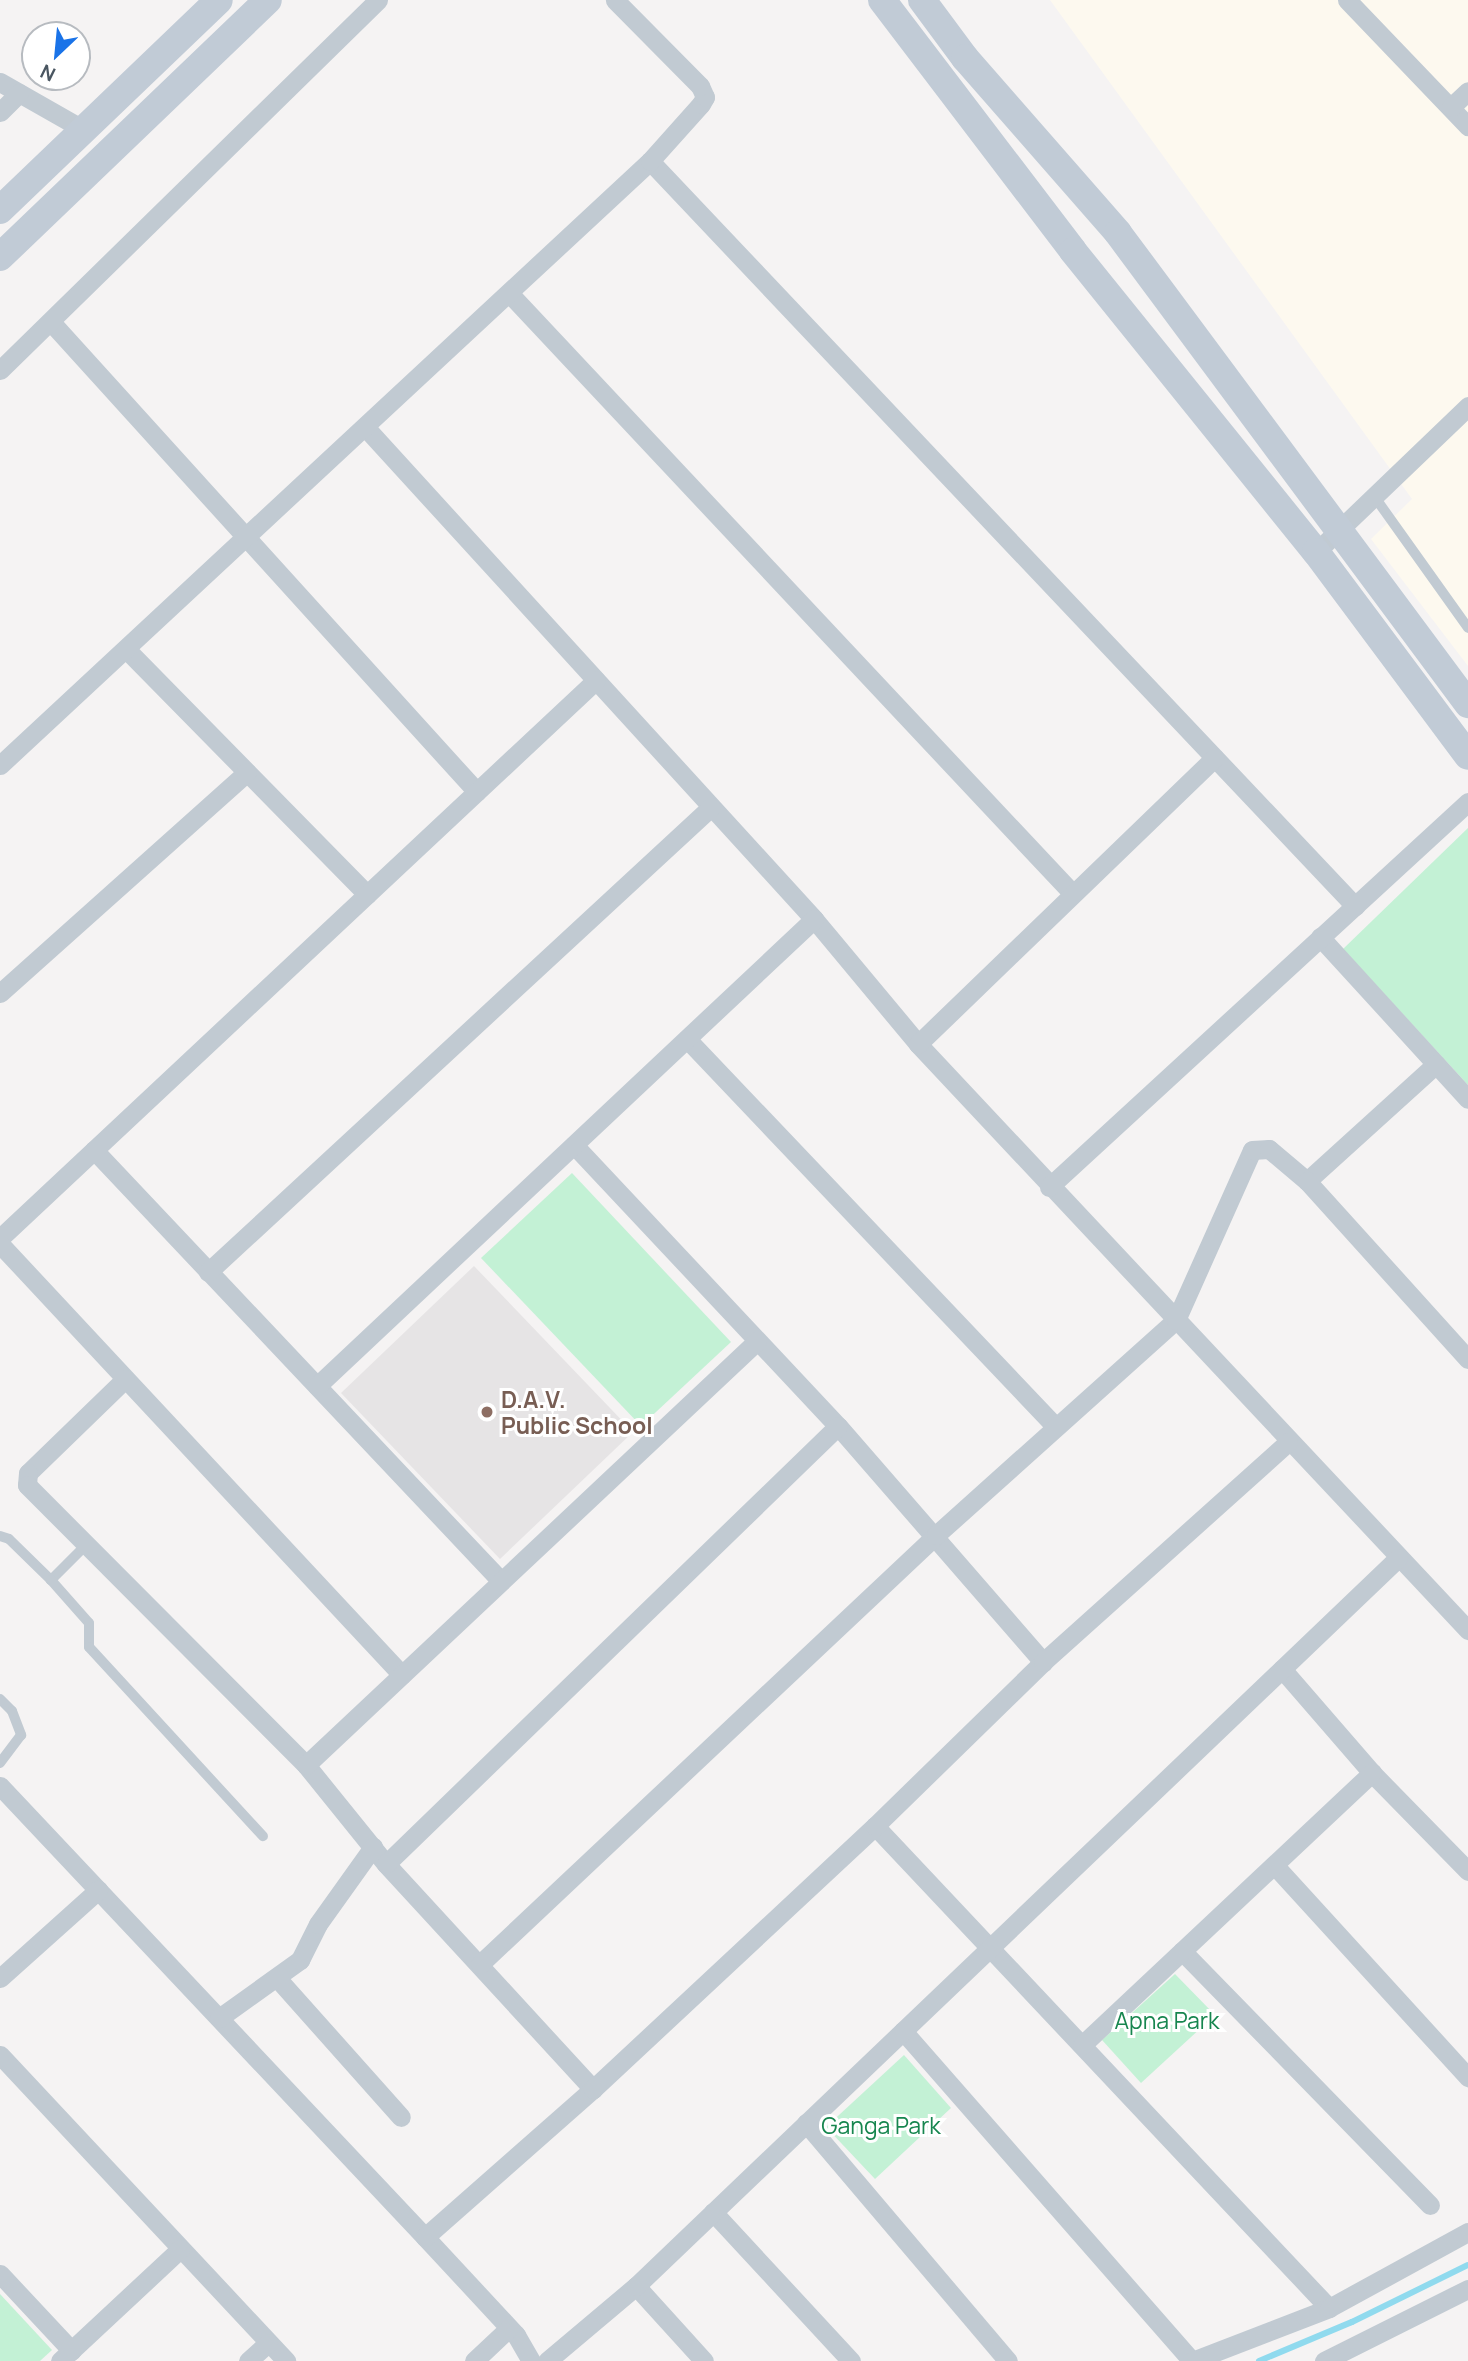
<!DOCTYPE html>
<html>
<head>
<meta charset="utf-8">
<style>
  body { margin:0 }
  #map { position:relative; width:1468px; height:2361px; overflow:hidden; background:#f5f3f3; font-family:Manrope,sans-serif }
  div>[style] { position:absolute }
  .commercial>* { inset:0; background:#fdf9ef }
  .education>* { inset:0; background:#e6e4e5 }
  .green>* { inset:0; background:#c3f1d5 }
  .stream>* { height:6px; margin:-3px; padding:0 3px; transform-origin:3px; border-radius:3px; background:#90daee }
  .lane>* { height:10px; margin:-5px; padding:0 5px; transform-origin:5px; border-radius:5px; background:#c1cad2 }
  .street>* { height:19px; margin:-9.5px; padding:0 9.5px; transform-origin:9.5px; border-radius:9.5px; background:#c1cad2 }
  .secondary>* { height:28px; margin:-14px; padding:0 14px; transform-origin:14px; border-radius:14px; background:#c1cbd6 }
  .dots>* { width:19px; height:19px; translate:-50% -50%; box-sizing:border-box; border:4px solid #fff; border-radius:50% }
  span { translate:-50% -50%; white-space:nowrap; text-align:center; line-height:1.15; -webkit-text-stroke:6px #fff; paint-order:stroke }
  .education-label { font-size:23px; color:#785e54; font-weight:700 }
  .left { translate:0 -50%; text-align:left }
  .park-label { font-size:23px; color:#17864f }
  .north { position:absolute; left:21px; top:21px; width:70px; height:70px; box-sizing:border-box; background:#fff; border:2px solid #b7bbc0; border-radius:50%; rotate:206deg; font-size:19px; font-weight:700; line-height:28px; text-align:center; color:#4a5661 }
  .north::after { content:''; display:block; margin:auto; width:24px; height:32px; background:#1a73e8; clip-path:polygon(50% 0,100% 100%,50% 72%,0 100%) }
</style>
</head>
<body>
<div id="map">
  <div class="commercial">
    <div style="clip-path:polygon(1050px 0,1468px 0,1468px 666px,1371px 539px,1412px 499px)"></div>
  </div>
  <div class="education">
    <div style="clip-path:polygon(474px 1266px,633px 1432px,500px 1559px,341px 1393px)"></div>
  </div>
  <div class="green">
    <div style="clip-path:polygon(1468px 828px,1468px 1085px,1343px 949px)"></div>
    <div style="clip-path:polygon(572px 1173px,731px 1342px,641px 1426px,481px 1258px)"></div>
    <div style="clip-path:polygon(1175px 1974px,1215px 2015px,1141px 2083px,1102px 2040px)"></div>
    <div style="clip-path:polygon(904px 2055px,951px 2108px,875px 2179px,826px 2127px)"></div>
    <div style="clip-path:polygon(0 2294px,52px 2350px,40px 2361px,0 2361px)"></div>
  </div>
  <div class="stream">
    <div style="left:1259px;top:2361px;width:101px;rotate:-22.8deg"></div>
    <div style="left:1352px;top:2322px;width:129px;rotate:-26.2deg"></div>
  </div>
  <div class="lane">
    <div style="left:1374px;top:496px;width:162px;rotate:54.5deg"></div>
    <div style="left:0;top:1536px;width:9px;rotate:18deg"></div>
    <div style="left:9px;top:1539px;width:59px;rotate:44.3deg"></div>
    <div style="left:84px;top:1547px;width:47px;rotate:135deg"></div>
    <div style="left:51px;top:1580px;width:57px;rotate:48.5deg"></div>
    <div style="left:89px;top:1623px;width:24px;rotate:90deg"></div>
    <div style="left:89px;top:1647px;width:257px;rotate:47.4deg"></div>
    <div style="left:0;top:1699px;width:17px;rotate:45deg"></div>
    <div style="left:12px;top:1711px;width:26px;rotate:69deg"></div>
    <div style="left:21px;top:1735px;width:35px;rotate:127deg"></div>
  </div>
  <div class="street">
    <div style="left:1347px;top:0;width:175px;rotate:46.2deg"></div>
    <div style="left:0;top:82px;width:97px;rotate:29.7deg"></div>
    <div style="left:1451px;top:107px;width:23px;rotate:-43deg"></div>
    <div style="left:0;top:112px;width:27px;rotate:-45deg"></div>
    <div style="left:650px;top:161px;width:1026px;rotate:46.58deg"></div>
    <div style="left:509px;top:293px;width:824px;rotate:46.82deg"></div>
    <div style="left:51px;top:322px;width:634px;rotate:47.81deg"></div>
    <div style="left:0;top:370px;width:529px;rotate:-44.39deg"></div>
    <div style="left:366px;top:428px;width:665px;rotate:47.62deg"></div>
    <div style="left:814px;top:919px;width:163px;rotate:50.2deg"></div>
    <div style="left:918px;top:1044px;width:804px;rotate:46.82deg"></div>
    <div style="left:1316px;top:552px;width:211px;rotate:-43.8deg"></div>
    <div style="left:126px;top:649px;width:344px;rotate:45.5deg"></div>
    <div style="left:0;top:765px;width:887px;rotate:-42.9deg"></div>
    <div style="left:650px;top:161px;width:76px;rotate:-48.2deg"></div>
    <div style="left:701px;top:104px;width:8px;rotate:-60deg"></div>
    <div style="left:705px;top:97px;width:12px;rotate:-114deg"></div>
    <div style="left:700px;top:86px;width:121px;rotate:-134.7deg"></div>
    <div style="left:1320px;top:937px;width:219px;rotate:47.6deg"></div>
    <div style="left:0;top:993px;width:331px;rotate:-41.8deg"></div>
    <div style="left:687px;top:1039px;width:535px;rotate:46.44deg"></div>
    <div style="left:918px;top:1044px;width:412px;rotate:-44deg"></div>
    <div style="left:574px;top:1145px;width:386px;rotate:46.8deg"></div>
    <div style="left:838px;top:1426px;width:313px;rotate:49deg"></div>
    <div style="left:94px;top:1150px;width:593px;rotate:46.64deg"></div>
    <div style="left:1307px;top:1181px;width:174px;rotate:-42.2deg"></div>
    <div style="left:1049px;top:1187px;width:569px;rotate:-42.58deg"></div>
    <div style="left:0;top:1238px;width:816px;rotate:-43.11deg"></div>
    <div style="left:0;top:1244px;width:589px;rotate:46.99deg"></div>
    <div style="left:208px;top:1272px;width:685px;rotate:-42.75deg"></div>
    <div style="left:125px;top:1379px;width:135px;rotate:135.9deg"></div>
    <div style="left:28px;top:1473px;width:12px;rotate:95deg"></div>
    <div style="left:27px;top:1485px;width:395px;rotate:45.1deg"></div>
    <div style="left:306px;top:1765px;width:127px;rotate:51.1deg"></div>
    <div style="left:386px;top:1864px;width:306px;rotate:47.4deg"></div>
    <div style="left:317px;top:1386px;width:682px;rotate:-43.22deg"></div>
    <div style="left:1282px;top:1669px;width:138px;rotate:49.1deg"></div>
    <div style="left:1372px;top:1773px;width:137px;rotate:45.6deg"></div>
    <div style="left:306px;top:1765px;width:619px;rotate:-43.23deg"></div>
    <div style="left:0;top:1786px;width:620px;rotate:46.7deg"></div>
    <div style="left:425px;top:2237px;width:134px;rotate:47.1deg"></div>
    <div style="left:516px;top:2335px;width:30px;rotate:60deg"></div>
    <div style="left:875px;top:1826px;width:662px;rotate:46.71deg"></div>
    <div style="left:386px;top:1864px;width:629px;rotate:-44.1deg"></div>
    <div style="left:1276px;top:1867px;width:285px;rotate:47.6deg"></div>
    <div style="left:1182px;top:1951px;width:355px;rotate:45.7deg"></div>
    <div style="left:480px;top:1964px;width:626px;rotate:-43.25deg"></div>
    <div style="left:936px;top:1535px;width:322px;rotate:-41.9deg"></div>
    <div style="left:1176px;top:1320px;width:186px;rotate:-65.9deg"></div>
    <div style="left:1252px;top:1150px;width:17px;rotate:-3deg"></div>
    <div style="left:1269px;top:1149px;width:50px;rotate:40.1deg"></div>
    <div style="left:1307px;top:1181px;width:240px;rotate:47.9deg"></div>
    <div style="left:0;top:1978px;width:132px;rotate:-41.9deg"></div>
    <div style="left:277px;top:1978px;width:186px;rotate:48.3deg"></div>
    <div style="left:219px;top:2018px;width:100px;rotate:-35.6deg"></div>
    <div style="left:300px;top:1960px;width:40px;rotate:-63.4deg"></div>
    <div style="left:318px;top:1924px;width:95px;rotate:-54.5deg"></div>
    <div style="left:903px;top:2031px;width:439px;rotate:48.8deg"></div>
    <div style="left:1192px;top:2361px;width:147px;rotate:-21.1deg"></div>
    <div style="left:1329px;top:2308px;width:158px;rotate:-28.7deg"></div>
    <div style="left:1082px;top:2045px;width:398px;rotate:-43.2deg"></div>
    <div style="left:0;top:2055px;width:419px;rotate:46.9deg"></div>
    <div style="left:806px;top:2123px;width:312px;rotate:49.7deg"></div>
    <div style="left:713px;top:2212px;width:203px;rotate:47.2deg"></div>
    <div style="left:425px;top:2237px;width:224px;rotate:-41.4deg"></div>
    <div style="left:593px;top:2089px;width:386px;rotate:-43deg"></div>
    <div style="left:875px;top:1826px;width:235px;rotate:-44.3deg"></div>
    <div style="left:1043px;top:1662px;width:329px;rotate:-41.9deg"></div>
    <div style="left:0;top:2274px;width:105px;rotate:46.9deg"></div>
    <div style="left:636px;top:2286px;width:101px;rotate:47.8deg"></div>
    <div style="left:60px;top:2361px;width:164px;rotate:-43deg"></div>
    <div style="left:248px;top:2361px;width:27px;rotate:-42deg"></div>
    <div style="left:474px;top:2361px;width:48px;rotate:-43.3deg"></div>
    <div style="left:547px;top:2361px;width:116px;rotate:-40.1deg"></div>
    <div style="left:636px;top:2286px;width:1054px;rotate:-43.69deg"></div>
    <div style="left:1324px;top:2361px;width:161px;rotate:-26.6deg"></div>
  </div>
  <div class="secondary">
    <div style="left:882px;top:0;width:315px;rotate:52.7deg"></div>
    <div style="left:1073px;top:251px;width:387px;rotate:51.1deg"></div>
    <div style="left:1316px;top:552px;width:254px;rotate:53.3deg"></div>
    <div style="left:922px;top:0;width:72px;rotate:53.4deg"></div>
    <div style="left:965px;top:58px;width:232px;rotate:48.8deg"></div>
    <div style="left:1118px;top:233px;width:587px;rotate:53.38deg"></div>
    <div style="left:0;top:210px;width:303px;rotate:-43.8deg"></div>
    <div style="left:0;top:257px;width:371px;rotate:-43.8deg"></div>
  </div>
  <div class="dots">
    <div style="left:487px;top:1412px;background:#8d6e63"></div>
  </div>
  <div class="education-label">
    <span class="left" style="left:501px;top:1412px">D.A.V.<br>Public School</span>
  </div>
  <div class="park-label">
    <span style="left:1167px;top:2020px">Apna Park</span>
    <span style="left:881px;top:2125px">Ganga Park</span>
  </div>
  <div class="north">N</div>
</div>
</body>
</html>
